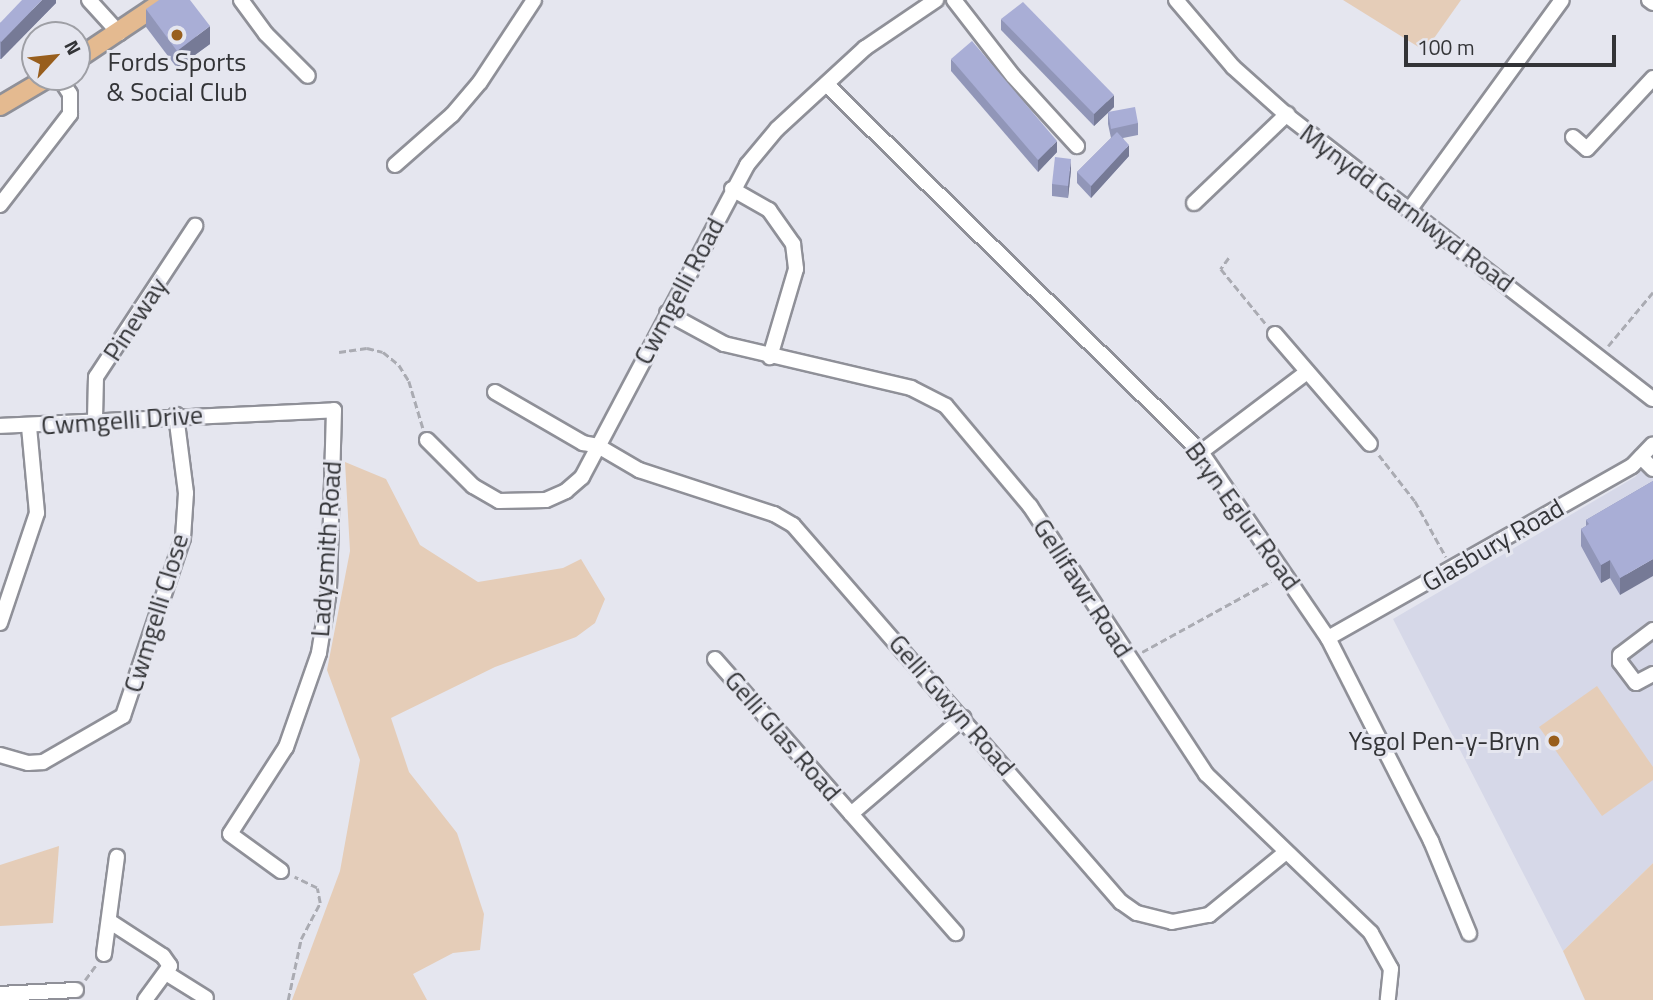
<!DOCTYPE html>
<html>
<head>
<meta charset="utf-8">
<style>
  body { margin:0 }
  #map { position:relative; width:1653px; height:1000px; overflow:hidden; background:#e5e6ef; font-family:"Titillium Web",sans-serif }
  div>[style] { position:absolute }
  .built>* { inset:0; background:#d6d8e8 }
  .green>* { inset:0; background:#e5cdb8 }
  .path>* { height:2.5px; margin-top:-1.25px; transform-origin:0; background:repeating-linear-gradient(90deg,#aaabb2 0 7px,transparent 0 10.5px) }
  .roads { filter:drop-shadow(2px 0 #8f9098) drop-shadow(-2px 0 #8f9098) drop-shadow(0 2px #8f9098) drop-shadow(0 -2px #8f9098) }
  .minor>* { height:14px; margin:-7px; padding:0 7px; transform-origin:7px; border-radius:7px; background:#fff }
  .major>* { height:18px; margin:-9px; padding:0 9px; transform-origin:9px; border-radius:9px; background:#e4ba90 }
  .wall>* { inset:0; background:#9196b8 }
  .shaded-wall>* { inset:0; background:#767a96 }
  .building>* { inset:0; background:#a9aed6 }
  .dots>* { width:19px; height:19px; translate:-50% -50%; box-sizing:border-box; border:4px solid #e5e6ef; border-radius:50% }
  span { translate:-50% -50%; white-space:nowrap; text-align:center; line-height:1.15; -webkit-text-stroke:6px #e5e6ef; paint-order:stroke }
  .poi-label { font-size:26px; color:#333437 }
  .right { translate:-100% -50%; text-align:right }
  .street-label { font-size:26px; color:#333437 }
  .north { position:absolute; left:21px; top:21px; width:70px; height:70px; box-sizing:border-box; background:#e5e6ef; border:2px solid #9e9fa5; border-radius:50%; rotate:63deg; font-size:19px; font-weight:700; line-height:28px; text-align:center; color:#333437 }
  .north::after { content:''; display:block; margin:auto; width:24px; height:32px; background:#985e1d; clip-path:polygon(50% 0,100% 100%,50% 72%,0 100%) }
  .scale { position:absolute; left:1404px; top:35px; width:212px; height:32px; box-sizing:border-box; border:4px solid #333437; border-top:0; padding-left:9px; font-size:21px; line-height:24px; white-space:nowrap; color:#333437; -webkit-text-stroke:5px #e5e6ef; paint-order:stroke }
</style>
</head>
<body>
<div id="map">
  <div class="built">
    <div style="clip-path:polygon(1653px 459px,1653px 863px,1563px 951px,1393px 619px,1635px 477px)"></div>
  </div>
  <div class="green">
    <div style="clip-path:polygon(1343px 0,1461px 0,1425px 51px)"></div>
    <div style="clip-path:polygon(345px 462px,386px 479px,420px 545px,478px 582px,563px 568px,581px 559px,605px 599px,595px 623px,576px 637px,495px 667px,391px 718px,409px 772px,457px 833px,484px 914px,480px 950px,453px 953px,413px 974px,427px 1000px,292px 1000px,340px 871px,360px 760px,327px 670px,350px 551px)"></div>
    <div style="clip-path:polygon(1597px 686px,1653px 767px,1653px 780px,1602px 816px,1539px 727px)"></div>
    <div style="clip-path:polygon(59px 846px,53px 923px,0 926px,0 865px)"></div>
    <div style="clip-path:polygon(1653px 863px,1653px 1000px,1585px 1000px,1563px 951px)"></div>
  </div>
  <div class="path">
    <div style="left:1229px;top:258px;width:14px;rotate:126deg"></div>
    <div style="left:1221px;top:269px;width:71px;rotate:50.7deg"></div>
    <div style="left:1608px;top:346px;width:70px;rotate:-50.2deg"></div>
    <div style="left:339px;top:352px;width:28px;rotate:-8deg"></div>
    <div style="left:367px;top:348px;width:16px;rotate:14deg"></div>
    <div style="left:383px;top:352px;width:21px;rotate:39deg"></div>
    <div style="left:399px;top:365px;width:19px;rotate:58deg"></div>
    <div style="left:409px;top:381px;width:49px;rotate:73.4deg"></div>
    <div style="left:1379px;top:455px;width:58px;rotate:52deg"></div>
    <div style="left:1415px;top:501px;width:64px;rotate:61deg"></div>
    <div style="left:1142px;top:652px;width:147px;rotate:-28.8deg"></div>
    <div style="left:85px;top:980px;width:19px;rotate:-54deg"></div>
    <div style="left:288px;top:1000px;width:62px;rotate:-78deg"></div>
    <div style="left:301px;top:939px;width:41px;rotate:-62.2deg"></div>
    <div style="left:320px;top:903px;width:15px;rotate:-101deg"></div>
    <div style="left:317px;top:888px;width:25px;rotate:-154deg"></div>
  </div>
  <div class="roads">
    <div class="minor">
      <div style="left:89px;top:0;width:45px;rotate:47.7deg"></div>
      <div style="left:241px;top:0;width:42px;rotate:53.7deg"></div>
      <div style="left:266px;top:34px;width:59px;rotate:45deg"></div>
      <div style="left:954px;top:0;width:96px;rotate:52.2deg"></div>
      <div style="left:1013px;top:76px;width:95px;rotate:47.6deg"></div>
      <div style="left:1176px;top:0;width:88px;rotate:49.6deg"></div>
      <div style="left:1233px;top:67px;width:75px;rotate:41.8deg"></div>
      <div style="left:1289px;top:117px;width:460px;rotate:37.8deg"></div>
      <div style="left:1649px;top:0;width:5px;rotate:37deg"></div>
      <div style="left:826px;top:84px;width:525px;rotate:44.46deg"></div>
      <div style="left:1201px;top:452px;width:225px;rotate:55.7deg"></div>
      <div style="left:1328px;top:638px;width:228px;rotate:63.1deg"></div>
      <div style="left:1431px;top:841px;width:100px;rotate:67.6deg"></div>
      <div style="left:1573px;top:137px;width:18px;rotate:41deg"></div>
      <div style="left:1587px;top:149px;width:97px;rotate:-47.1deg"></div>
      <div style="left:395px;top:165px;width:76px;rotate:-41.3deg"></div>
      <div style="left:452px;top:115px;width:43px;rotate:-49.7deg"></div>
      <div style="left:480px;top:82px;width:98px;rotate:-56.6deg"></div>
      <div style="left:732px;top:189px;width:43px;rotate:29.6deg"></div>
      <div style="left:769px;top:210px;width:42px;rotate:54.8deg"></div>
      <div style="left:793px;top:244px;width:25px;rotate:83deg"></div>
      <div style="left:796px;top:269px;width:92px;rotate:106.5deg"></div>
      <div style="left:1194px;top:203px;width:129px;rotate:-43.7deg"></div>
      <div style="left:0;top:205px;width:115px;rotate:-52.4deg"></div>
      <div style="left:70px;top:114px;width:20px;rotate:-90deg"></div>
      <div style="left:70px;top:94px;width:20px;rotate:-123deg"></div>
      <div style="left:1410px;top:209px;width:258px;rotate:-54deg"></div>
      <div style="left:667px;top:313px;width:65px;rotate:28.5deg"></div>
      <div style="left:724px;top:344px;width:192px;rotate:13.2deg"></div>
      <div style="left:911px;top:388px;width:39px;rotate:27deg"></div>
      <div style="left:946px;top:406px;width:131px;rotate:50deg"></div>
      <div style="left:1030px;top:506px;width:321px;rotate:56.7deg"></div>
      <div style="left:1206px;top:774px;width:229px;rotate:43.9deg"></div>
      <div style="left:1371px;top:933px;width:41px;rotate:60.9deg"></div>
      <div style="left:1391px;top:969px;width:31px;rotate:96deg"></div>
      <div style="left:1275px;top:334px;width:145px;rotate:49.2deg"></div>
      <div style="left:495px;top:392px;width:102px;rotate:30.1deg"></div>
      <div style="left:583px;top:443px;width:15px;rotate:11deg"></div>
      <div style="left:598px;top:446px;width:48px;rotate:30.3deg"></div>
      <div style="left:639px;top:470px;width:142px;rotate:18.1deg"></div>
      <div style="left:774px;top:514px;width:22px;rotate:30deg"></div>
      <div style="left:793px;top:525px;width:500px;rotate:49deg"></div>
      <div style="left:1121px;top:902px;width:19px;rotate:35deg"></div>
      <div style="left:1137px;top:913px;width:36px;rotate:14deg"></div>
      <div style="left:1172px;top:922px;width:38px;rotate:-11deg"></div>
      <div style="left:1209px;top:915px;width:99px;rotate:-39.3deg"></div>
      <div style="left:95px;top:418px;width:41px;rotate:-88.6deg"></div>
      <div style="left:96px;top:377px;width:181px;rotate:-56.7deg"></div>
      <div style="left:0;top:426px;width:334px;rotate:-2.7deg"></div>
      <div style="left:334px;top:410px;width:181px;rotate:91.6deg"></div>
      <div style="left:329px;top:591px;width:63px;rotate:99.2deg"></div>
      <div style="left:319px;top:653px;width:100px;rotate:109.3deg"></div>
      <div style="left:286px;top:747px;width:103px;rotate:122.8deg"></div>
      <div style="left:230px;top:834px;width:63px;rotate:36deg"></div>
      <div style="left:427px;top:440px;width:65px;rotate:45deg"></div>
      <div style="left:473px;top:486px;width:30px;rotate:30deg"></div>
      <div style="left:499px;top:501px;width:47px;rotate:-1.2deg"></div>
      <div style="left:546px;top:500px;width:22px;rotate:-24deg"></div>
      <div style="left:566px;top:491px;width:21px;rotate:-41deg"></div>
      <div style="left:582px;top:477px;width:353px;rotate:-62.1deg"></div>
      <div style="left:747px;top:165px;width:47px;rotate:-50.2deg"></div>
      <div style="left:777px;top:129px;width:120px;rotate:-42.6deg"></div>
      <div style="left:865px;top:48px;width:86px;rotate:-34.1deg"></div>
      <div style="left:1201px;top:452px;width:133px;rotate:-37deg"></div>
      <div style="left:1641px;top:457px;width:17px;rotate:45deg"></div>
      <div style="left:0;top:623px;width:116px;rotate:-71.4deg"></div>
      <div style="left:37px;top:513px;width:87px;rotate:-95.3deg"></div>
      <div style="left:1653px;top:630px;width:41px;rotate:142.9deg"></div>
      <div style="left:1620px;top:655px;width:7px;rotate:90deg"></div>
      <div style="left:1620px;top:662px;width:26px;rotate:53deg"></div>
      <div style="left:1636px;top:683px;width:19px;rotate:-28deg"></div>
      <div style="left:1328px;top:638px;width:349px;rotate:-29.5deg"></div>
      <div style="left:1632px;top:466px;width:30px;rotate:-46deg"></div>
      <div style="left:715px;top:659px;width:365px;rotate:48.7deg"></div>
      <div style="left:0;top:755px;width:29px;rotate:16deg"></div>
      <div style="left:28px;top:763px;width:15px;rotate:-4deg"></div>
      <div style="left:43px;top:762px;width:92px;rotate:-29.9deg"></div>
      <div style="left:123px;top:716px;width:188px;rotate:-71.4deg"></div>
      <div style="left:183px;top:538px;width:45px;rotate:-86.2deg"></div>
      <div style="left:186px;top:493px;width:79px;rotate:-97.3deg"></div>
      <div style="left:851px;top:814px;width:148px;rotate:-40.6deg"></div>
      <div style="left:109px;top:921px;width:64px;rotate:32.9deg"></div>
      <div style="left:163px;top:956px;width:12px;rotate:55deg"></div>
      <div style="left:170px;top:966px;width:42px;rotate:126.3deg"></div>
      <div style="left:104px;top:954px;width:98px;rotate:-82.4deg"></div>
      <div style="left:166px;top:973px;width:47px;rotate:32deg"></div>
      <div style="left:0;top:994px;width:76px;rotate:-3deg"></div>
    </div>
    <div class="major">
      <div style="left:77px;top:59px;width:106px;rotate:-33.8deg"></div>
      <div style="left:0;top:106px;width:57px;rotate:-30.6deg"></div>
    </div>
  </div>
  <div class="wall">
    <div style="clip-path:polygon(56px 0,56px 3px,1px 59px,0 59px,0 23px)"></div>
    <div style="clip-path:polygon(146px 9px,210px 44px,177px 68px,146px 27px)"></div>
    <div style="clip-path:polygon(1001px 19px,1114px 107px,1094px 126px,1001px 30px)"></div>
    <div style="clip-path:polygon(951px 59px,1057px 152px,1038px 172px,951px 71px)"></div>
    <div style="clip-path:polygon(1108px 112px,1138px 123px,1138px 135px,1123px 138px,1129px 156px,1091px 198px,1077px 183px,1077px 172px,1111px 138px,1108px 124px)"></div>
    <div style="clip-path:polygon(1071px 170px,1068px 198px,1052px 196px,1052px 184px)"></div>
    <div style="clip-path:polygon(1653px 481px,1620px 595px,1610px 578px,1601px 583px,1581px 546px,1581px 529px,1586px 526px,1586px 520px)"></div>
  </div>
  <div class="shaded-wall">
    <div style="clip-path:polygon(42px 0,56px 0,56px 3px,1px 59px,1px 42px)"></div>
    <div style="clip-path:polygon(210px 26px,210px 44px,177px 68px,177px 51px)"></div>
    <div style="clip-path:polygon(1114px 95px,1114px 107px,1094px 126px,1094px 114px)"></div>
    <div style="clip-path:polygon(1057px 141px,1057px 152px,1038px 172px,1038px 160px)"></div>
    <div style="clip-path:polygon(1129px 145px,1129px 156px,1091px 198px,1091px 186px)"></div>
    <div style="clip-path:polygon(1071px 159px,1071px 170px,1068px 198px,1068px 186px)"></div>
    <div style="clip-path:polygon(1653px 559px,1653px 576px,1620px 595px,1620px 578px)"></div>
    <div style="clip-path:polygon(1610px 560px,1610px 578px,1601px 583px,1601px 565px)"></div>
  </div>
  <div class="building">
    <div style="clip-path:polygon(22px 0,42px 0,1px 42px,0 41px,0 23px)"></div>
    <div style="clip-path:polygon(159px 0,190px 0,210px 26px,177px 51px,146px 9px)"></div>
    <div style="clip-path:polygon(1023px 2px,1114px 95px,1094px 114px,1001px 19px)"></div>
    <div style="clip-path:polygon(972px 41px,1057px 141px,1038px 160px,951px 59px)"></div>
    <div style="clip-path:polygon(1135px 107px,1138px 123px,1111px 129px,1108px 112px)"></div>
    <div style="clip-path:polygon(1117px 132px,1129px 145px,1091px 186px,1077px 172px)"></div>
    <div style="clip-path:polygon(1055px 157px,1071px 159px,1068px 186px,1052px 184px)"></div>
    <div style="clip-path:polygon(1653px 481px,1653px 559px,1620px 578px,1610px 560px,1601px 565px,1581px 529px,1589px 524px,1586px 520px)"></div>
  </div>
  <div class="dots">
    <div style="left:177px;top:35px;background:#985e1d"></div>
    <div style="left:1554px;top:741px;background:#985e1d"></div>
  </div>
  <div class="poi-label">
    <span style="left:177px;top:77px">Fords Sports<br>&amp; Social Club</span>
    <span class="right" style="left:1540px;top:741px">Ysgol Pen-y-Bryn</span>
  </div>
  <div class="street-label">
    <span style="left:1407px;top:208px;rotate:37deg">Mynydd Garnlwyd Road</span>
    <span style="left:679px;top:291px;rotate:-62deg">Cwmgelli Road</span>
    <span style="left:135px;top:319px;rotate:-57deg">Pineway</span>
    <span style="left:122px;top:420px;rotate:-4deg">Cwmgelli Drive</span>
    <span style="left:1243px;top:516px;rotate:54deg">Bryn Eglur Road</span>
    <span style="left:1493px;top:545px;rotate:-30deg">Glasbury Road</span>
    <span style="left:326px;top:549px;rotate:-86deg">Ladysmith Road</span>
    <span style="left:1083px;top:588px;rotate:57deg">Gellifawr Road</span>
    <span style="left:156px;top:613px;rotate:-73deg">Cwmgelli Close</span>
    <span style="left:952px;top:705px;rotate:49deg">Gelli Gwyn Road</span>
    <span style="left:783px;top:736px;rotate:49deg">Gelli Glas Road</span>
  </div>
  <div class="north">N</div>
  <div class="scale">100 m</div>
</div>
</body>
</html>
